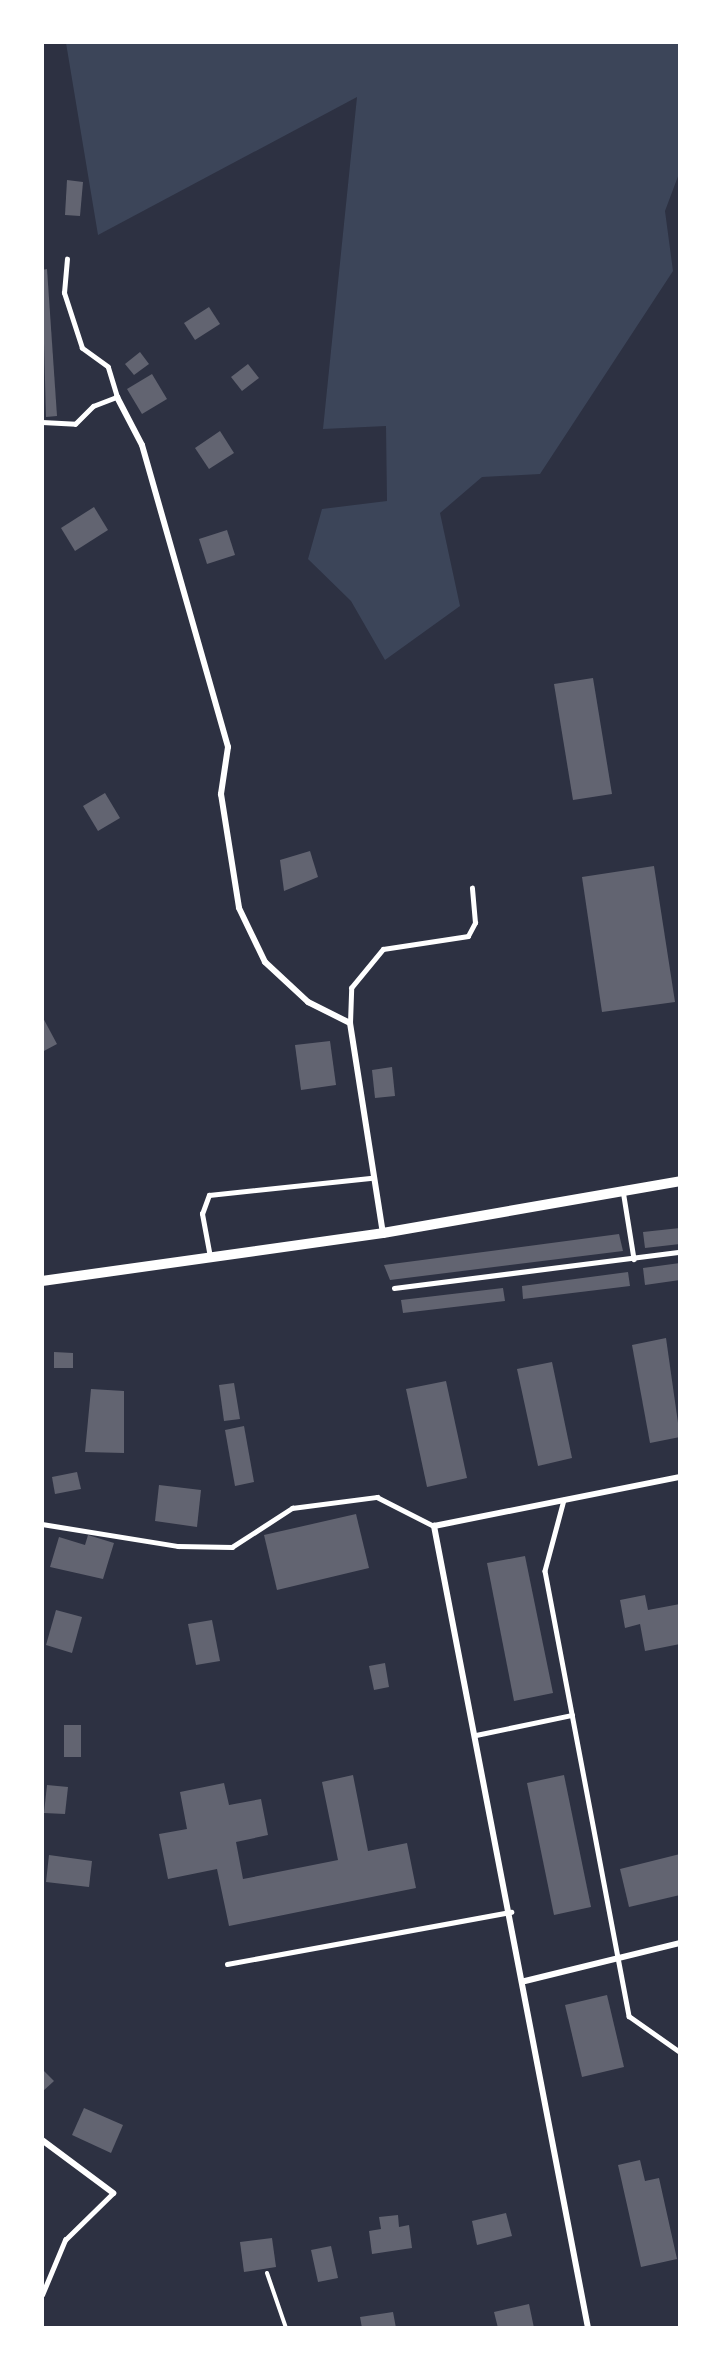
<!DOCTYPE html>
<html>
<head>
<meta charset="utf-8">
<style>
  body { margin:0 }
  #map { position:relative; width:722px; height:2370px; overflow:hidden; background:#2d3142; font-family:"IBM Plex Sans",sans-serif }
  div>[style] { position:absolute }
  .green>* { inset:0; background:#3c4559 }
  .building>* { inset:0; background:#626471 }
  .path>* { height:4px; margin:-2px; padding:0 2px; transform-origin:2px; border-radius:2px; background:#fff }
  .service>* { height:4.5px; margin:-2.25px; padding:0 2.25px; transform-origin:2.25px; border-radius:2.25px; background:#fff }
  .minor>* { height:6px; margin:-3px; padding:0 3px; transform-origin:3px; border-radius:3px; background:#fff }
  .tertiary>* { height:10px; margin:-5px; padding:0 5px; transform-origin:5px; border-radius:5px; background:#fff }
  span { translate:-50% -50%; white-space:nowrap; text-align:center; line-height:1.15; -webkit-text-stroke:4.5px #fff; paint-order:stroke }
  .frame { position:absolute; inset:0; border:44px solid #fff; pointer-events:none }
</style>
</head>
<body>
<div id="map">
  <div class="green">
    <div style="clip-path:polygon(680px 42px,680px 171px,665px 211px,673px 271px,540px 474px,482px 477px,440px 513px,460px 606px,385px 660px,351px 601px,308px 559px,322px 509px,387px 501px,386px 426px,323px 429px,357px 97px,98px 235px,66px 43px)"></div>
  </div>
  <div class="building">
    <div style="clip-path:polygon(67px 180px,83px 182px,80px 216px,65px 215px)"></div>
    <div style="clip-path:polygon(47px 269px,57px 416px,46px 417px,42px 270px)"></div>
    <div style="clip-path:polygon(209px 307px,220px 324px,195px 340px,184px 323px)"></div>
    <div style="clip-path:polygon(140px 352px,149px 364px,134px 375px,125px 364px)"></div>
    <div style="clip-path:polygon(248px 364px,259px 378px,242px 391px,231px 377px)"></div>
    <div style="clip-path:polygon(152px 374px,167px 399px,142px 414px,127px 389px)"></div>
    <div style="clip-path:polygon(220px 431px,234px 453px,209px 469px,195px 448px)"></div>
    <div style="clip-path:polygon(94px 507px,108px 530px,75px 551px,61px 528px)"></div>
    <div style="clip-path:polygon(227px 530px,235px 555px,207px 564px,199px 539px)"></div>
    <div style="clip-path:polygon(593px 678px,612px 794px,573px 800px,554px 684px)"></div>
    <div style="clip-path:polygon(105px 793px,120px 818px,98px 831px,83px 806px)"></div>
    <div style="clip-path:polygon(310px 851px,318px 877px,284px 891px,280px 860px)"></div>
    <div style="clip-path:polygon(654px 866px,675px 1002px,602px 1012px,582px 877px)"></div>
    <div style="clip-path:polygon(42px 1016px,57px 1044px,42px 1052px)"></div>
    <div style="clip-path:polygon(330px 1041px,336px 1085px,301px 1090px,295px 1045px)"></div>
    <div style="clip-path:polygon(392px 1067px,395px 1096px,375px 1098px,372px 1070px)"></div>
    <div style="clip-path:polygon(680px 1228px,680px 1244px,645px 1248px,643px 1232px)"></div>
    <div style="clip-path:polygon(619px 1234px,623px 1251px,390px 1280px,384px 1265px)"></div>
    <div style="clip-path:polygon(680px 1263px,680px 1280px,645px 1285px,643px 1268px)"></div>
    <div style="clip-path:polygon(628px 1272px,630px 1286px,523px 1299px,522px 1286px)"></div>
    <div style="clip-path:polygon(503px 1288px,505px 1301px,403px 1313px,401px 1300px)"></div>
    <div style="clip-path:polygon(666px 1338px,680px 1437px,650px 1443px,632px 1345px)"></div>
    <div style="clip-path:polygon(54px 1352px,73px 1353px,73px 1368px,54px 1368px)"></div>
    <div style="clip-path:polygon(552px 1362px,572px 1458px,538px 1466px,517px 1369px)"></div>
    <div style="clip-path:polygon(446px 1381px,467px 1478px,427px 1487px,406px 1389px)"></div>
    <div style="clip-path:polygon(234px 1383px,240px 1419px,224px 1421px,219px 1385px)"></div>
    <div style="clip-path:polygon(91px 1389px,124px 1391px,124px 1453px,85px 1452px)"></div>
    <div style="clip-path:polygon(244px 1426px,254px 1482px,235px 1486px,225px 1430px)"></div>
    <div style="clip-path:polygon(77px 1472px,81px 1489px,55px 1494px,52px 1477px)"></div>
    <div style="clip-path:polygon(159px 1485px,201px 1490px,197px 1527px,155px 1521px)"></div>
    <div style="clip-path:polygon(356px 1514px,369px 1568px,277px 1590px,264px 1535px)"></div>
    <div style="clip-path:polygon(88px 1535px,114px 1543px,103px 1579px,50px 1567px,59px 1537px,85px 1545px)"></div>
    <div style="clip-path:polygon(525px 1556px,553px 1693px,514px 1701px,487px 1563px)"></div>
    <div style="clip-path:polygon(645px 1595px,648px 1610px,680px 1604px,680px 1644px,645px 1651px,640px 1624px,625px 1628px,620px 1600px)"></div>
    <div style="clip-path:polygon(56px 1610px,82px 1617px,72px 1653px,46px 1645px)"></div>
    <div style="clip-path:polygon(212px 1620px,220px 1661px,196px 1665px,188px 1624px)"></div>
    <div style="clip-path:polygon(385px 1663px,389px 1687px,374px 1690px,369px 1666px)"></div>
    <div style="clip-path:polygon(64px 1725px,81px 1725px,81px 1757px,64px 1757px)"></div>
    <div style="clip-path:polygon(353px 1775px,368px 1851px,407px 1843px,416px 1888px,229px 1926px,217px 1869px,168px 1879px,159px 1834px,187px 1829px,180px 1792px,224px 1783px,229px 1805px,261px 1799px,268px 1835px,236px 1842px,243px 1879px,338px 1860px,322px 1782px)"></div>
    <div style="clip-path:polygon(564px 1775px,591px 1907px,554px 1915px,527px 1783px)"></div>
    <div style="clip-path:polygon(47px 1785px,68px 1787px,65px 1814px,44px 1813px)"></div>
    <div style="clip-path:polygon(680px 1854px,680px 1895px,629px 1907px,620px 1869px)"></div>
    <div style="clip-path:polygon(49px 1855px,92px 1861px,89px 1887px,46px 1882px)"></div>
    <div style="clip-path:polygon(607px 1995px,624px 2067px,582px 2077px,565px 2005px)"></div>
    <div style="clip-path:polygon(42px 2069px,54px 2081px,42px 2092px)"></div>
    <div style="clip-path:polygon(84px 2108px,123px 2125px,111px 2153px,72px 2135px)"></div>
    <div style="clip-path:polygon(640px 2160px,645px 2181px,659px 2178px,677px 2259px,641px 2267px,618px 2165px)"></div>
    <div style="clip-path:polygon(506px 2213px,512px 2236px,477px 2245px,472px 2221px)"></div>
    <div style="clip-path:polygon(398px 2215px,399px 2227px,409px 2225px,412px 2248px,372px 2254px,369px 2231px,381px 2229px,379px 2217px)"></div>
    <div style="clip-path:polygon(272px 2238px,276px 2267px,244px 2272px,240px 2242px)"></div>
    <div style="clip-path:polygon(331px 2246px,338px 2278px,318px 2282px,311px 2250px)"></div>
    <div style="clip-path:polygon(529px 2304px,534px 2328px,498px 2328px,494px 2312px)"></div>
    <div style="clip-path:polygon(393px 2312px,396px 2328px,362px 2328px,360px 2317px)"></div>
  </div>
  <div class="path">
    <div style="left:267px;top:2273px;width:58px;rotate:70.9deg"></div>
  </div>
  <div class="service">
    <div style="left:42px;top:422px;width:33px;rotate:3deg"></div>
    <div style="left:75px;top:424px;width:25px;rotate:-45deg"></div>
    <div style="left:93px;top:406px;width:26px;rotate:-21deg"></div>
    <div style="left:117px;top:397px;width:31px;rotate:-107deg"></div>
    <div style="left:108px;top:367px;width:32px;rotate:-144deg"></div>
    <div style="left:82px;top:348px;width:58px;rotate:-108.1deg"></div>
    <div style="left:64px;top:293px;width:34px;rotate:-85deg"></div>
    <div style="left:350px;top:1023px;width:35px;rotate:-88deg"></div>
    <div style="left:351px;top:988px;width:50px;rotate:-50.6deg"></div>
    <div style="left:383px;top:949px;width:86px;rotate:-8.7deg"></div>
    <div style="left:468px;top:936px;width:15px;rotate:-62deg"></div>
    <div style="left:475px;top:923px;width:35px;rotate:-95deg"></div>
    <div style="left:623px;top:1190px;width:70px;rotate:80.9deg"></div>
    <div style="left:210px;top:1257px;width:44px;rotate:-100.5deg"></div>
    <div style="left:202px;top:1214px;width:20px;rotate:-70deg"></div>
    <div style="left:209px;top:1195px;width:164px;rotate:-6deg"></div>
    <div style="left:394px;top:1288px;width:288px;rotate:-7.2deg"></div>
    <div style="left:564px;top:1500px;width:73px;rotate:105deg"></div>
    <div style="left:545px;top:1571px;width:453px;rotate:79.3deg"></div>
    <div style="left:629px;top:2016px;width:62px;rotate:35.2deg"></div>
    <div style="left:42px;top:1524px;width:138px;rotate:9.2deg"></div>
    <div style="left:178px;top:1546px;width:54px;rotate:1.1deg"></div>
    <div style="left:232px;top:1547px;width:72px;rotate:-33deg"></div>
    <div style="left:292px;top:1508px;width:86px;rotate:-7.4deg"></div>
    <div style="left:377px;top:1497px;width:64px;rotate:27deg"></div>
    <div style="left:476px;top:1735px;width:98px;rotate:-11.8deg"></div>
    <div style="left:227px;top:1964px;width:289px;rotate:-10.4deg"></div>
    <div style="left:42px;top:2295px;width:60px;rotate:-67.3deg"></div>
    <div style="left:65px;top:2240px;width:67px;rotate:-44.4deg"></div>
  </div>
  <div class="minor">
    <div style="left:117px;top:397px;width:54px;rotate:62.5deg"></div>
    <div style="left:142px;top:445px;width:314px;rotate:74.1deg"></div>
    <div style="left:228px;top:747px;width:48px;rotate:98.5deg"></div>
    <div style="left:221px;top:794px;width:115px;rotate:81deg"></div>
    <div style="left:239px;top:908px;width:60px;rotate:64.3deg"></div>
    <div style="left:265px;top:962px;width:59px;rotate:42.9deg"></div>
    <div style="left:308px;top:1002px;width:47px;rotate:26.6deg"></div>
    <div style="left:350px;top:1023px;width:213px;rotate:81.1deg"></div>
    <div style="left:525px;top:1981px;width:160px;rotate:-13.8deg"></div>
    <div style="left:42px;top:2140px;width:89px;rotate:36.7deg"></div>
    <div style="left:588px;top:2328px;width:817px;rotate:-100.87deg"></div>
    <div style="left:434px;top:1526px;width:251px;rotate:-11.3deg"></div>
  </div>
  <div class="tertiary">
    <div style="left:42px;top:1281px;width:344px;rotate:-8deg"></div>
    <div style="left:383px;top:1233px;width:302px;rotate:-9.9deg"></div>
  </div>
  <div class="frame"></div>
</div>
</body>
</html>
